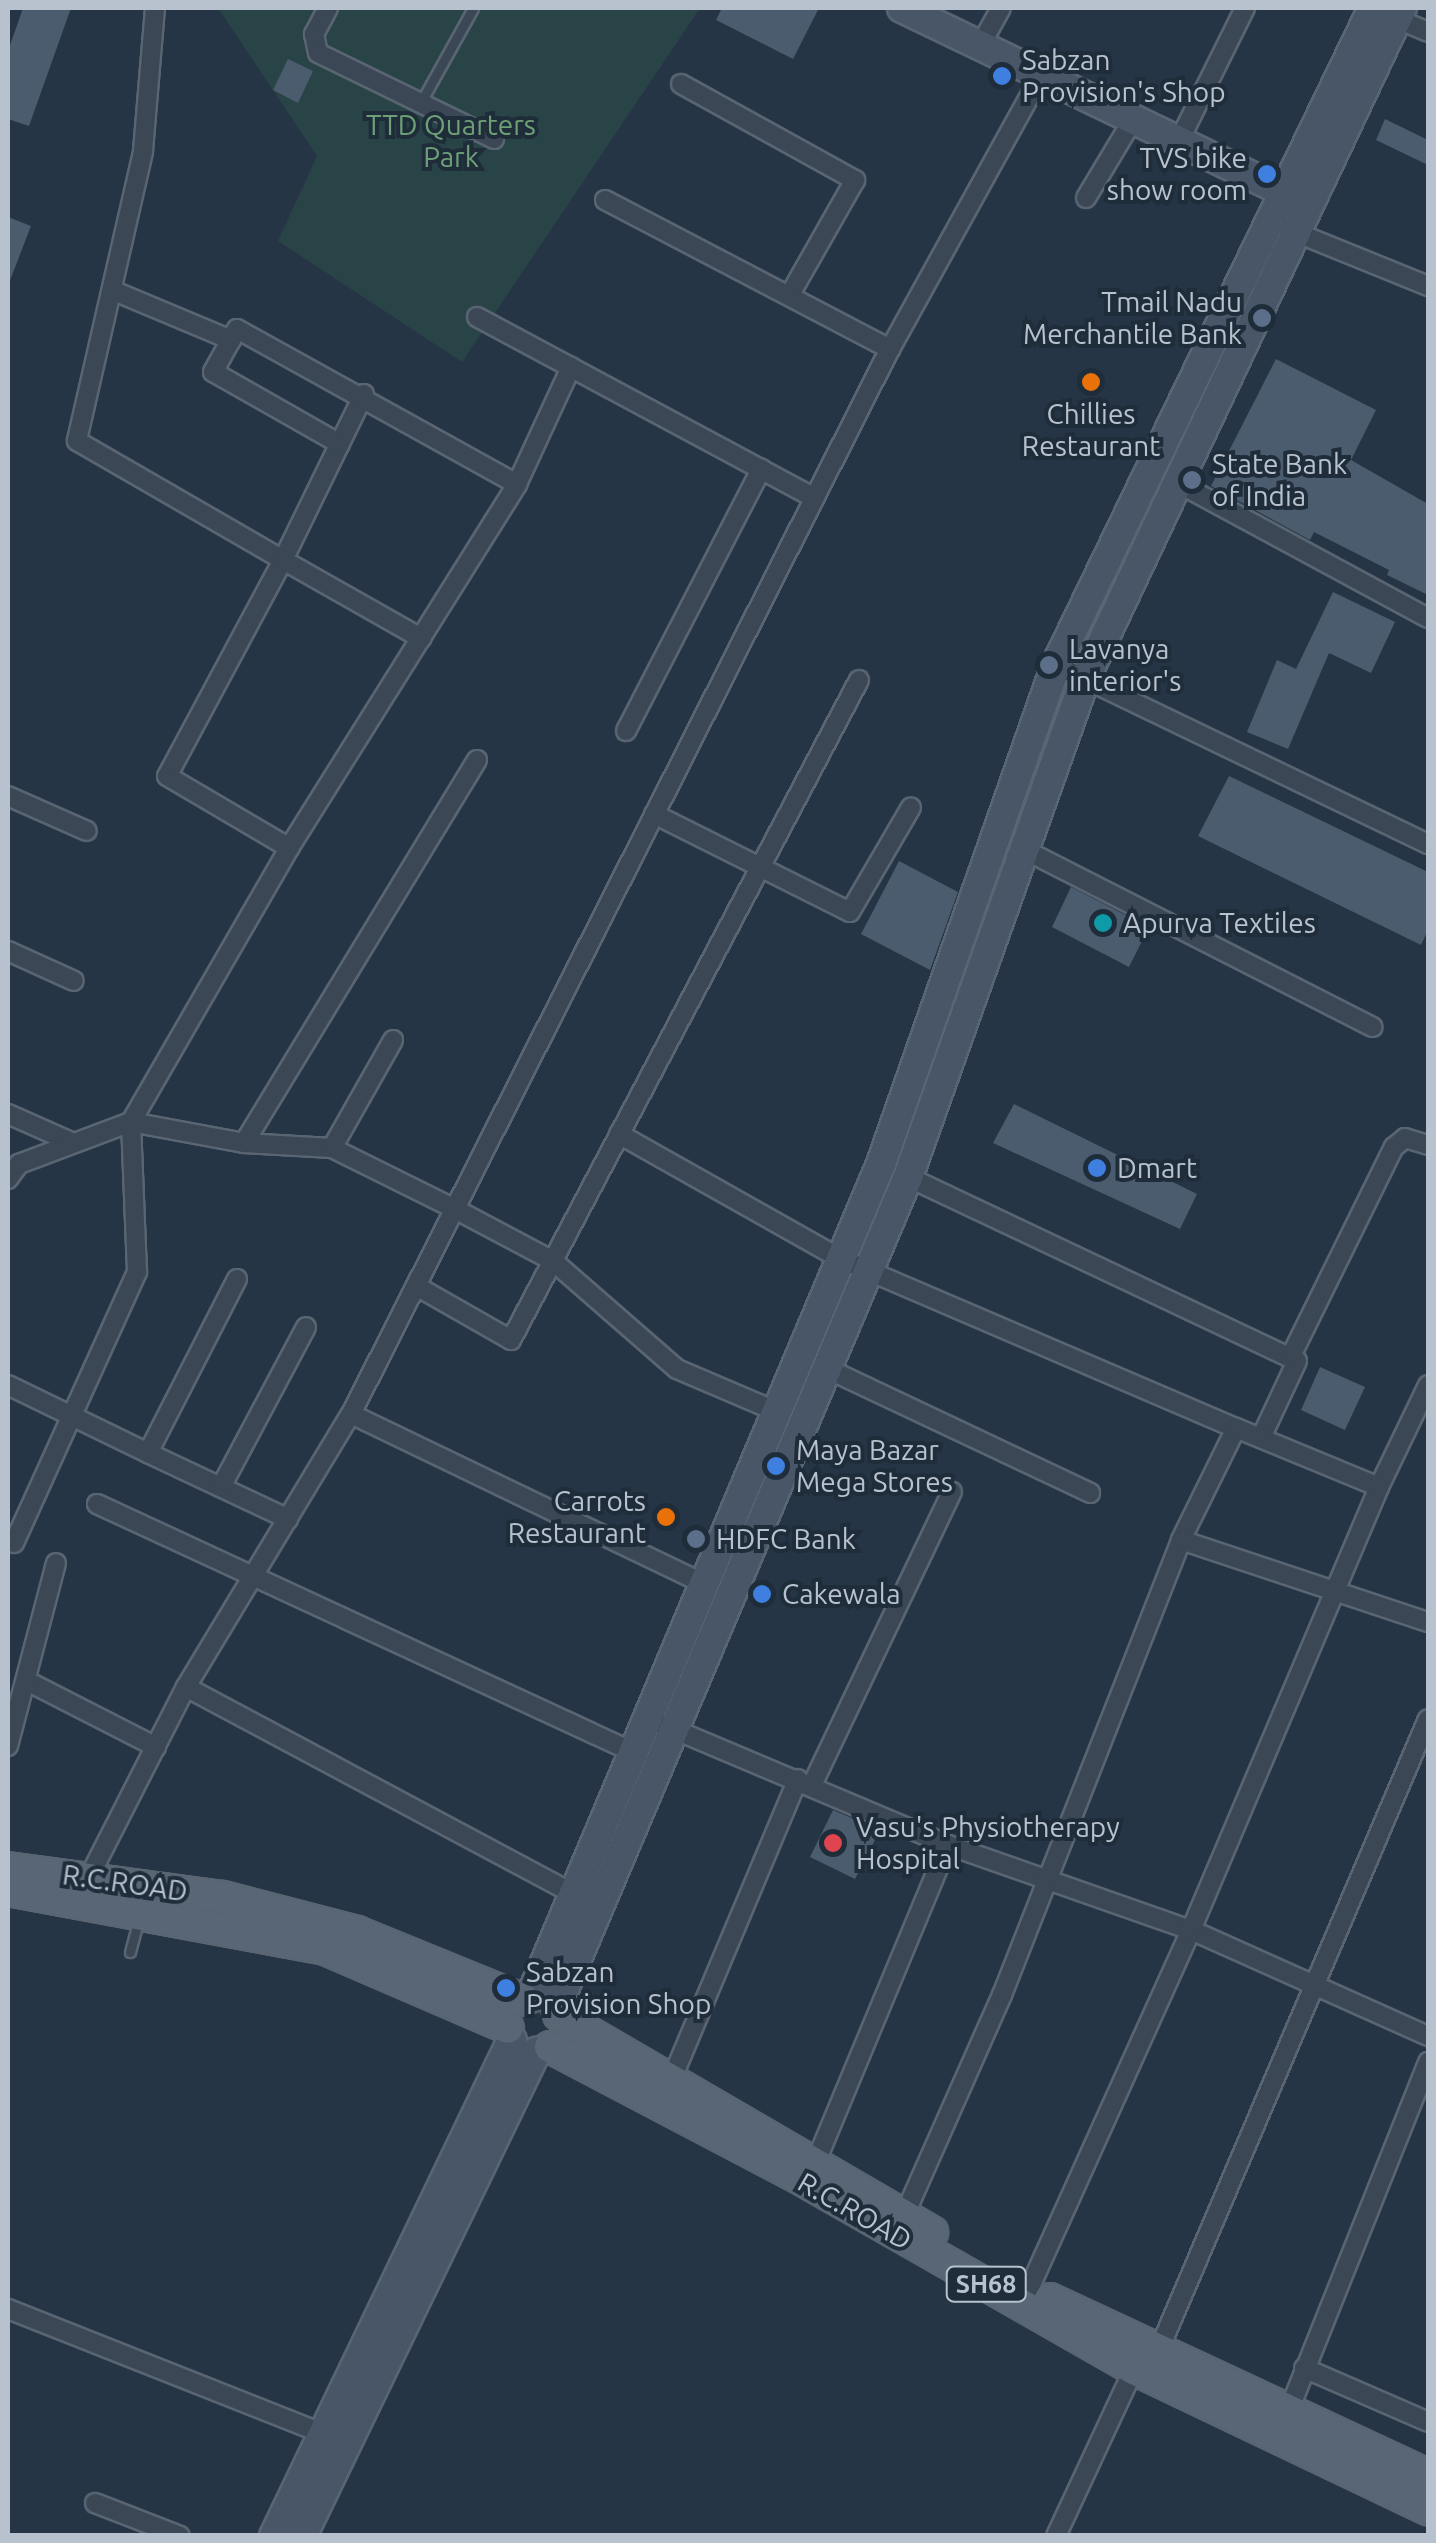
<!DOCTYPE html>
<html>
<head>
<meta charset="utf-8">
<style>
  body { margin:0 }
  #map { position:relative; width:1436px; height:2543px; overflow:hidden; background:#263545; font-family:Ubuntu,sans-serif }
  div>[style] { position:absolute }
  .green>* { inset:0; background:#284446 }
  .building>* { inset:0; background:#4c5c6f }
  .roads { filter:drop-shadow(2px 0 #596572) drop-shadow(-2px 0 #596572) drop-shadow(0 2px #596572) drop-shadow(0 -2px #596572) }
  .lane>* { height:9px; margin:-4.5px; padding:0 4.5px; transform-origin:4.5px; border-radius:4.5px; background:#3b4755 }
  .street>* { height:18px; margin:-9px; padding:0 9px; transform-origin:9px; border-radius:9px; background:#3b4755 }
  .secondary>* { height:28px; margin:-14px; padding:0 14px; transform-origin:14px; border-radius:14px; background:#485668 }
  .primary>* { height:30px; margin:-15px; padding:0 15px; transform-origin:15px; border-radius:15px; background:#596675 }
  .dots>* { width:28px; height:28px; translate:-50% -50%; box-sizing:border-box; border:5px solid #1f2c3a; border-radius:50% }
  span { translate:-50% -50%; white-space:nowrap; text-align:center; line-height:1.15; -webkit-text-stroke:8px #1f2c3a; paint-order:stroke }
  .shield-label span { padding:2px 8px; background:#1f2c3a; border:2px solid; border-radius:8px; -webkit-text-stroke-width:0 }
  .shield-label { font-size:25px; color:#b8c2ce; font-weight:700 }
  .poi-label { font-size:28px; color:#b8c2ce }
  .left { translate:0 -50%; text-align:left }
  .right { translate:-100% -50%; text-align:right }
  .park-label { font-size:28px; color:#6ea077 }
  .street-label { font-size:28px; color:#b8c2ce }
  .frame { position:absolute; inset:0; border:10px solid #b8c2ce; pointer-events:none }
</style>
</head>
<body>
<div id="map">
  <div class="green">
    <div style="clip-path:polygon(218px 8px,700px 8px,462px 362px,278px 241px,317px 156px)"></div>
  </div>
  <div class="building">
    <div style="clip-path:polygon(23px 8px,71px 8px,29px 126px,8px 119px,8px 51px)"></div>
    <div style="clip-path:polygon(722px 8px,819px 8px,793px 59px,716px 20px)"></div>
    <div style="clip-path:polygon(288px 59px,313px 71px,298px 103px,273px 90px)"></div>
    <div style="clip-path:polygon(1385px 119px,1428px 140px,1428px 165px,1376px 140px)"></div>
    <div style="clip-path:polygon(8px 217px,31px 226px,9px 283px,8px 282px)"></div>
    <div style="clip-path:polygon(1276px 359px,1376px 410px,1351px 460px,1428px 504px,1428px 595px,1387px 575px,1389px 570px,1314px 532px,1310px 540px,1211px 486px)"></div>
    <div style="clip-path:polygon(1333px 592px,1395px 622px,1371px 673px,1329px 653px,1288px 749px,1247px 732px,1277px 660px,1296px 669px)"></div>
    <div style="clip-path:polygon(1229px 776px,1428px 872px,1428px 930px,1421px 945px,1198px 836px)"></div>
    <div style="clip-path:polygon(899px 861px,958px 892px,930px 970px,861px 934px)"></div>
    <div style="clip-path:polygon(1071px 887px,1149px 927px,1129px 967px,1052px 927px)"></div>
    <div style="clip-path:polygon(1014px 1104px,1197px 1194px,1180px 1229px,993px 1143px)"></div>
    <div style="clip-path:polygon(1320px 1367px,1365px 1387px,1345px 1430px,1301px 1410px)"></div>
    <div style="clip-path:polygon(833px 1810px,880px 1830px,855px 1879px,810px 1857px)"></div>
  </div>
  <div class="roads">
    <div class="lane">
      <div style="left:421px;top:102px;width:107px;rotate:-61deg"></div>
      <div style="left:130px;top:1952px;width:35px;rotate:-75deg"></div>
    </div>
    <div class="street">
      <div style="left:155px;top:8px;width:144px;rotate:94.8deg"></div>
      <div style="left:143px;top:152px;width:296px;rotate:102.9deg"></div>
      <div style="left:77px;top:441px;width:238px;rotate:30deg"></div>
      <div style="left:283px;top:560px;width:245px;rotate:118.2deg"></div>
      <div style="left:167px;top:776px;width:142px;rotate:30.5deg"></div>
      <div style="left:328px;top:8px;width:30px;rotate:118deg"></div>
      <div style="left:314px;top:34px;width:19px;rotate:78deg"></div>
      <div style="left:318px;top:53px;width:196px;rotate:26deg"></div>
      <div style="left:1388px;top:15px;width:43px;rotate:23deg"></div>
      <div style="left:980px;top:46px;width:43px;rotate:-61.1deg"></div>
      <div style="left:681px;top:84px;width:199px;rotate:28.9deg"></div>
      <div style="left:855px;top:180px;width:133px;rotate:119.6deg"></div>
      <div style="left:1178px;top:143px;width:151px;rotate:-63.6deg"></div>
      <div style="left:1086px;top:198px;width:90px;rotate:-59.1deg"></div>
      <div style="left:605px;top:200px;width:322px;rotate:27.6deg"></div>
      <div style="left:1290px;top:230px;width:149px;rotate:22.1deg"></div>
      <div style="left:114px;top:291px;width:127px;rotate:22.7deg"></div>
      <div style="left:477px;top:317px;width:383px;rotate:28.2deg"></div>
      <div style="left:364px;top:394px;width:185px;rotate:116deg"></div>
      <div style="left:283px;top:560px;width:159px;rotate:29.5deg"></div>
      <div style="left:340px;top:444px;width:146px;rotate:-150.4deg"></div>
      <div style="left:213px;top:372px;width:49px;rotate:-60.8deg"></div>
      <div style="left:237px;top:329px;width:320px;rotate:29deg"></div>
      <div style="left:1180px;top:484px;width:282px;rotate:28.4deg"></div>
      <div style="left:1056px;top:665px;width:413px;rotate:25.7deg"></div>
      <div style="left:626px;top:731px;width:295px;rotate:-62.7deg"></div>
      <div style="left:477px;top:760px;width:448px;rotate:121.3deg"></div>
      <div style="left:244px;top:1143px;width:88px;rotate:3.3deg"></div>
      <div style="left:332px;top:1148px;width:135px;rotate:26.4deg"></div>
      <div style="left:453px;top:1208px;width:113px;rotate:27.9deg"></div>
      <div style="left:553px;top:1261px;width:164px;rotate:41.1deg"></div>
      <div style="left:677px;top:1369px;width:110px;rotate:23.1deg"></div>
      <div style="left:8px;top:796px;width:86px;rotate:23.9deg"></div>
      <div style="left:654px;top:814px;width:219px;rotate:26.6deg"></div>
      <div style="left:850px;top:912px;width:121px;rotate:-59.8deg"></div>
      <div style="left:1025px;top:850px;width:390px;rotate:27deg"></div>
      <div style="left:8px;top:951px;width:72px;rotate:24.4deg"></div>
      <div style="left:8px;top:1114px;width:69px;rotate:24deg"></div>
      <div style="left:619px;top:1134px;width:255px;rotate:29.4deg"></div>
      <div style="left:841px;top:1259px;width:430px;rotate:23.2deg"></div>
      <div style="left:1236px;top:1428px;width:125px;rotate:116.2deg"></div>
      <div style="left:332px;top:1148px;width:124px;rotate:-60.5deg"></div>
      <div style="left:908px;top:1177px;width:430px;rotate:25.3deg"></div>
      <div style="left:1297px;top:1361px;width:85px;rotate:115.1deg"></div>
      <div style="left:8px;top:1179px;width:19px;rotate:-54deg"></div>
      <div style="left:19px;top:1164px;width:120px;rotate:-20.6deg"></div>
      <div style="left:131px;top:1122px;width:316px;rotate:-60deg"></div>
      <div style="left:289px;top:848px;width:430px;rotate:-57.9deg"></div>
      <div style="left:517px;top:484px;width:129px;rotate:-65.2deg"></div>
      <div style="left:237px;top:1279px;width:195px;rotate:117.1deg"></div>
      <div style="left:148px;top:1453px;width:155px;rotate:25.2deg"></div>
      <div style="left:418px;top:1287px;width:107px;rotate:29.7deg"></div>
      <div style="left:511px;top:1340px;width:746px;rotate:-62.2deg"></div>
      <div style="left:1290px;top:1358px;width:235px;rotate:-63.8deg"></div>
      <div style="left:1394px;top:1147px;width:14px;rotate:-39deg"></div>
      <div style="left:1405px;top:1138px;width:24px;rotate:17deg"></div>
      <div style="left:828px;top:1369px;width:290px;rotate:25.3deg"></div>
      <div style="left:8px;top:1385px;width:156px;rotate:25.9deg"></div>
      <div style="left:351px;top:1414px;width:396px;rotate:25.7deg"></div>
      <div style="left:221px;top:1487px;width:181px;rotate:-62deg"></div>
      <div style="left:1379px;top:1487px;width:113px;rotate:-64.3deg"></div>
      <div style="left:97px;top:1504px;width:595px;rotate:24.84deg"></div>
      <div style="left:14px;top:1543px;width:298px;rotate:-65.6deg"></div>
      <div style="left:137px;top:1272px;width:150px;rotate:-92.3deg"></div>
      <div style="left:131px;top:1122px;width:115px;rotate:10.5deg"></div>
      <div style="left:27px;top:1681px;width:145px;rotate:27.1deg"></div>
      <div style="left:186px;top:1687px;width:444px;rotate:28.1deg"></div>
      <div style="left:652px;top:1720px;width:321px;rotate:22.9deg"></div>
      <div style="left:948px;top:1845px;width:257px;rotate:19.3deg"></div>
      <div style="left:1191px;top:1930px;width:260px;rotate:24.1deg"></div>
      <div style="left:8px;top:1746px;width:189px;rotate:-75.3deg"></div>
      <div style="left:812px;top:1785px;width:325px;rotate:-64.5deg"></div>
      <div style="left:86px;top:1883px;width:220px;rotate:-63deg"></div>
      <div style="left:186px;top:1687px;width:319px;rotate:-58.9deg"></div>
      <div style="left:351px;top:1414px;width:1194px;rotate:-63.16deg"></div>
      <div style="left:890px;top:349px;width:312px;rotate:-61.1deg"></div>
      <div style="left:673px;top:2076px;width:322px;rotate:-67.2deg"></div>
      <div style="left:817px;top:2159px;width:340px;rotate:-67.4deg"></div>
      <div style="left:904px;top:2216px;width:242px;rotate:-66.1deg"></div>
      <div style="left:1002px;top:1995px;width:489px;rotate:-68.5deg"></div>
      <div style="left:1181px;top:1540px;width:260px;rotate:18.4deg"></div>
      <div style="left:1029px;top:2289px;width:394px;rotate:-65.7deg"></div>
      <div style="left:1191px;top:1930px;width:481px;rotate:-67deg"></div>
      <div style="left:1379px;top:1487px;width:155px;rotate:-157.6deg"></div>
      <div style="left:8px;top:2309px;width:340px;rotate:21.6deg"></div>
      <div style="left:1304px;top:2368px;width:135px;rotate:23.5deg"></div>
      <div style="left:1289px;top:2410px;width:375px;rotate:-68.2deg"></div>
      <div style="left:95px;top:2503px;width:91px;rotate:21.2deg"></div>
      <div style="left:1056px;top:2536px;width:184px;rotate:-65deg"></div>
      <div style="left:1134px;top:2369px;width:29px;rotate:-35deg"></div>
      <div style="left:1158px;top:2352px;width:688px;rotate:-66.9deg"></div>
    </div>
    <div class="secondary">
      <div style="left:902px;top:8px;width:443px;rotate:25.7deg"></div>
      <div style="left:530px;top:1998px;width:905px;rotate:-67.18deg"></div>
      <div style="left:881px;top:1164px;width:529px;rotate:-70.67deg"></div>
      <div style="left:1056px;top:665px;width:729px;rotate:-64.24deg"></div>
      <div style="left:556px;top:2008px;width:902px;rotate:-67.04deg"></div>
      <div style="left:908px;top:1177px;width:529px;rotate:-70.43deg"></div>
      <div style="left:1085px;top:679px;width:742px;rotate:-64.71deg"></div>
      <div style="left:274px;top:2536px;width:550px;rotate:-64.37deg"></div>
      <div style="left:302px;top:2536px;width:538px;rotate:-64.2deg"></div>
    </div>
    <div class="primary">
      <div style="left:8px;top:1868px;width:217px;rotate:7.7deg"></div>
      <div style="left:223px;top:1897px;width:138px;rotate:14.6deg"></div>
      <div style="left:357px;top:1932px;width:180px;rotate:22.2deg"></div>
      <div style="left:8px;top:1890px;width:322px;rotate:10.5deg"></div>
      <div style="left:325px;top:1949px;width:199px;rotate:23.3deg"></div>
      <div style="left:559px;top:2015px;width:432px;rotate:30.2deg"></div>
      <div style="left:550px;top:2047px;width:273px;rotate:27.7deg"></div>
      <div style="left:792px;top:2174px;width:394px;rotate:29.7deg"></div>
      <div style="left:1134px;top:2369px;width:326px;rotate:25.5deg"></div>
      <div style="left:1050px;top:2299px;width:417px;rotate:25deg"></div>
    </div>
  </div>
  <div class="dots">
    <div style="left:1002px;top:76px;background:#3f7fe0"></div>
    <div style="left:1267px;top:174px;background:#3f7fe0"></div>
    <div style="left:1262px;top:318px;background:#5c6f8a"></div>
    <div style="left:1091px;top:382px;background:#e8710a"></div>
    <div style="left:1192px;top:480px;background:#5c6f8a"></div>
    <div style="left:1049px;top:665px;background:#5c6f8a"></div>
    <div style="left:1103px;top:923px;background:#0f9aa8"></div>
    <div style="left:1097px;top:1168px;background:#3f7fe0"></div>
    <div style="left:776px;top:1466px;background:#3f7fe0"></div>
    <div style="left:666px;top:1517px;background:#e8710a"></div>
    <div style="left:696px;top:1539px;background:#5c6f8a"></div>
    <div style="left:762px;top:1594px;background:#3f7fe0"></div>
    <div style="left:833px;top:1843px;background:#e0444e"></div>
    <div style="left:506px;top:1988px;background:#3f7fe0"></div>
  </div>
  <div class="shield-label">
    <span style="left:986px;top:2284px">SH68</span>
  </div>
  <div class="poi-label">
    <span class="left" style="left:1022px;top:76px">Sabzan<br>Provision's Shop</span>
    <span class="right" style="left:1247px;top:174px">TVS bike<br>show room</span>
    <span class="right" style="left:1242px;top:318px">Tmail Nadu<br>Merchantile Bank</span>
    <span style="left:1091px;top:430px">Chillies<br>Restaurant</span>
    <span class="left" style="left:1212px;top:480px">State Bank<br>of India</span>
    <span class="left" style="left:1069px;top:665px">Lavanya<br>interior's</span>
    <span class="left" style="left:1123px;top:923px">Apurva Textiles</span>
    <span class="left" style="left:1117px;top:1168px">Dmart</span>
    <span class="left" style="left:796px;top:1466px">Maya Bazar<br>Mega Stores</span>
    <span class="right" style="left:646px;top:1517px">Carrots<br>Restaurant</span>
    <span class="left" style="left:716px;top:1539px">HDFC Bank</span>
    <span class="left" style="left:782px;top:1594px">Cakewala</span>
    <span class="left" style="left:856px;top:1843px">Vasu's Physiotherapy<br>Hospital</span>
    <span class="left" style="left:526px;top:1988px">Sabzan<br>Provision Shop</span>
  </div>
  <div class="park-label">
    <span style="left:451px;top:141px">TTD Quarters<br>Park</span>
  </div>
  <div class="street-label">
    <span style="left:125px;top:1883px;rotate:8deg">R.C.ROAD</span>
    <span style="left:855px;top:2211px;rotate:30deg">R.C.ROAD</span>
  </div>
  <div class="frame"></div>
</div>
</body>
</html>
